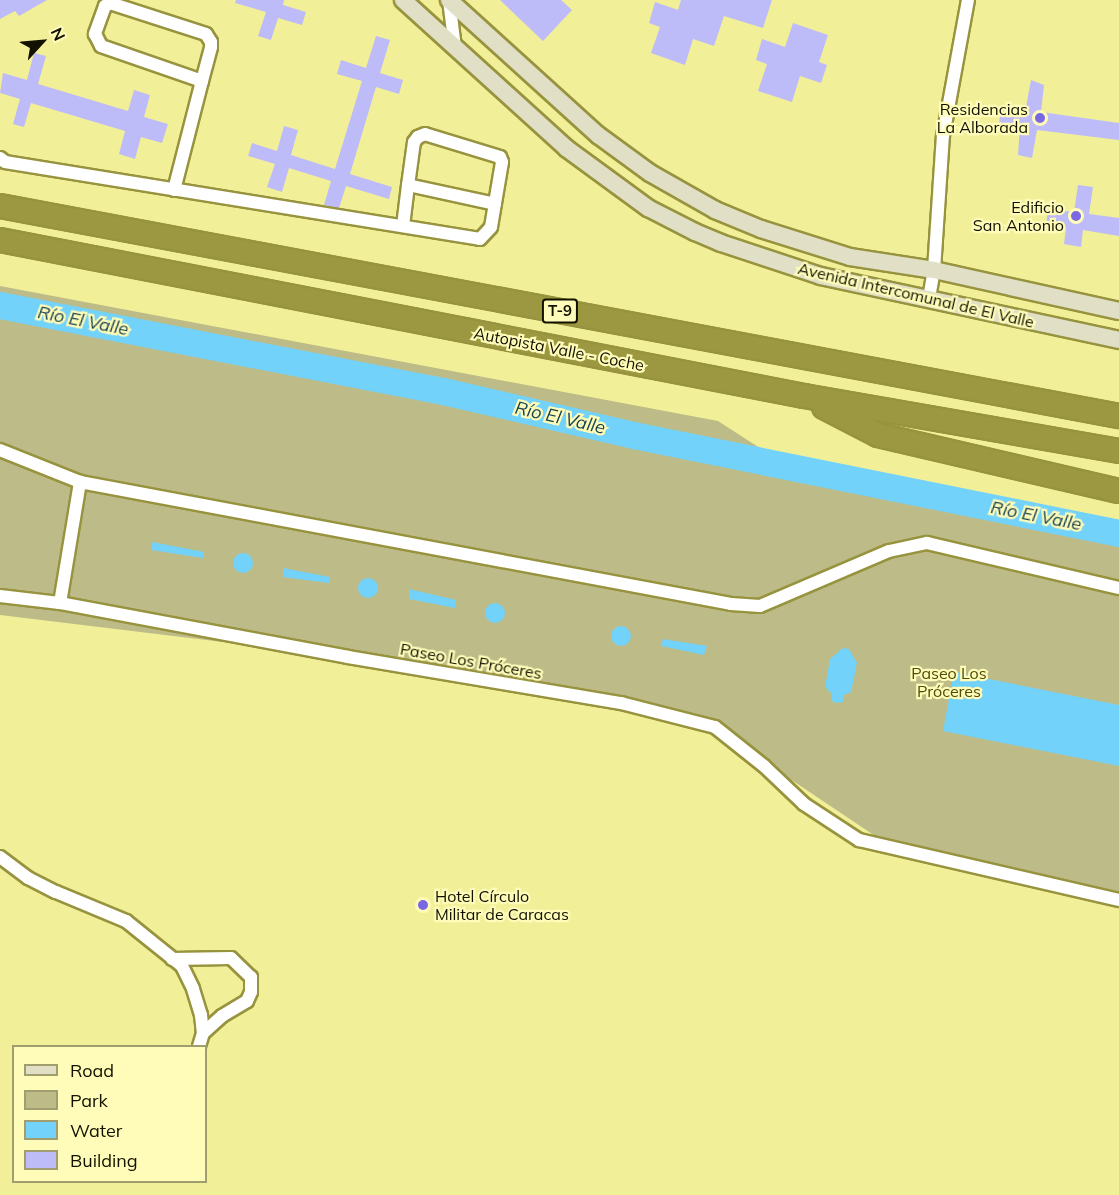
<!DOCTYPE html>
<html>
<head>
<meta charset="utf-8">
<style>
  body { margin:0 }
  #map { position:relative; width:1119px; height:1195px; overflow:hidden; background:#f2ef99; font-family:Mulish,sans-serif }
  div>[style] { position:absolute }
  .green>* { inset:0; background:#bdbb87 }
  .water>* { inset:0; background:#73d2f9 }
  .round { border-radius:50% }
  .river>* { height:27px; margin:-13.5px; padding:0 13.5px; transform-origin:13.5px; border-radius:13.5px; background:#73d2f9 }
  .building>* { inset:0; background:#bebbf9 }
  .roads { filter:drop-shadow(2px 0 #97933e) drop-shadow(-2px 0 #97933e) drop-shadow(0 2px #97933e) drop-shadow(0 -2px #97933e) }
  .street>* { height:12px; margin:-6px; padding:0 6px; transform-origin:6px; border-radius:6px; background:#fff }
  .secondary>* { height:16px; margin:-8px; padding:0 8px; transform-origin:8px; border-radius:8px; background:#e1e0c6 }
  .highway>* { height:22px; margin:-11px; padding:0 11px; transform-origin:11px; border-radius:11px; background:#9c9842 }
  .dots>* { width:16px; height:16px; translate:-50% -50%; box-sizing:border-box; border:3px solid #fefcb8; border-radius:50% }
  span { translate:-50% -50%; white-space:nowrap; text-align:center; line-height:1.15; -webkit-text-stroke:4.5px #fefcb8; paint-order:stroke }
  .shield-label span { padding:2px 4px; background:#fefcb8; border:2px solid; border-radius:4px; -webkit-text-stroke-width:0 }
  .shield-label { font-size:15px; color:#131200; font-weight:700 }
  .poi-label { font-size:16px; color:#131200 }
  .right { translate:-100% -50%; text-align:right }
  .left { translate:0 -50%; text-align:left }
  .street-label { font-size:16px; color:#131200 }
  .park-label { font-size:16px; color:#4e4b09 }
  .water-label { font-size:18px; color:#184353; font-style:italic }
  .legend { position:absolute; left:12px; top:1045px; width:195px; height:138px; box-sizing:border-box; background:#fefcb8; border:2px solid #a09e6e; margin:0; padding:8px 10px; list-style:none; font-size:18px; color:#131200 }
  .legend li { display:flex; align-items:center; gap:12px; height:30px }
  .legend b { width:30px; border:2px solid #a09e6e }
  .north { position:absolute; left:12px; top:12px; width:60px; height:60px; -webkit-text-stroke:4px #fefcb8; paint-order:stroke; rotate:64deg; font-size:16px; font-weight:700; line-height:24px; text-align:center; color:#131200 }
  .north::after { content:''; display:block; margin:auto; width:21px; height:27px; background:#131200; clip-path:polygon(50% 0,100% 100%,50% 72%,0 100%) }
</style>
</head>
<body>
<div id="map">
  <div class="green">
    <div style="clip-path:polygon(0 286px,718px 421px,811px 481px,1119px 544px,1119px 902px,893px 848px,726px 736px,618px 702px,348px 657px,0 615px)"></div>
  </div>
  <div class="water">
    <div style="clip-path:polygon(152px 542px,204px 552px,203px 558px,151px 550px)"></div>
    <div class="round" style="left:233px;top:553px;width:20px;height:20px"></div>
    <div style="clip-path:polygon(283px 568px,330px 577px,329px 583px,283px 577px)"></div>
    <div class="round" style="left:358px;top:578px;width:20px;height:20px"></div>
    <div style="clip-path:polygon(409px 589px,456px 600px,455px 608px,409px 599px)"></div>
    <div class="round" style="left:485px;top:603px;width:20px;height:20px"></div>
    <div class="round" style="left:611px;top:626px;width:20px;height:20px"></div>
    <div style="clip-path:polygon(663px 639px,707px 646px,704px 655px,661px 646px)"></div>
    <div style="clip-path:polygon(843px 648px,849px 649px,857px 663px,851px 692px,844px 695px,843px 702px,836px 703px,832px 701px,831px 693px,825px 687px,830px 659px)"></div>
    <div style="clip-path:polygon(954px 672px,1119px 705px,1119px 766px,943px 731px)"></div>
  </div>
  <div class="river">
    <div style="left:0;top:305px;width:451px;rotate:11deg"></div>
    <div style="left:443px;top:391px;width:195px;rotate:13deg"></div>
    <div style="left:633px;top:435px;width:496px;rotate:11.4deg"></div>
  </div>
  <div class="building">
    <div style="clip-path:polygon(0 0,47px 0,19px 16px,15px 11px,0 19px)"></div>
    <div style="clip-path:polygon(236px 0,284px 0,283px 5px,306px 12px,302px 25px,278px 18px,271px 40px,258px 36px,266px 12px,235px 3px)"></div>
    <div style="clip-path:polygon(500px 0,561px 0,572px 10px,543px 41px)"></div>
    <div style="clip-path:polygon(681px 0,772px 0,763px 28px,724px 16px,714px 46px,693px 39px,685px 65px,651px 53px,660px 27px,649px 23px,655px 2px,678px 10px)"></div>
    <div style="clip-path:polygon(793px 23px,828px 35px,819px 62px,827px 65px,821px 83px,800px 76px,792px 102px,758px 91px,767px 64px,756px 60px,762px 39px,785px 47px)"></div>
    <div style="clip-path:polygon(376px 36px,390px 40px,380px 73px,403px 80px,399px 94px,376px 87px,350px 174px,392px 187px,389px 199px,346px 186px,339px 208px,324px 205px,331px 181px,289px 168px,282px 192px,267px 187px,275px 164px,248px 156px,252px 143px,277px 151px,284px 126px,298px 130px,291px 155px,335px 169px,362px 81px,337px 74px,341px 60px,366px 68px)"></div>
    <div style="clip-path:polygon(34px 53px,46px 56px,38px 84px,128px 111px,134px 90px,150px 95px,144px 117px,168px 124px,162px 143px,141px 137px,135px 159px,119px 154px,125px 131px,31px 103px,24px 127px,13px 124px,20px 99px,0 93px,3px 73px,27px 80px)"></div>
    <div style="clip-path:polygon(1031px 80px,1044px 85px,1041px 112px,1119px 123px,1119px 140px,1037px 130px,1032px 158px,1018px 155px,1020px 126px,999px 124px,1001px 109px,1025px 112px)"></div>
    <div style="clip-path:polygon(1078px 185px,1093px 187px,1089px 214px,1119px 218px,1119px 236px,1083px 230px,1081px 247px,1064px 244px,1066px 228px,1046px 225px,1048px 209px,1074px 212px)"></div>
  </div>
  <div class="roads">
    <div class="street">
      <div style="left:449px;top:0;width:48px;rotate:82.9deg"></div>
      <div style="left:0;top:158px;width:6px;rotate:39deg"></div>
      <div style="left:5px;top:162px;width:481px;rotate:9.2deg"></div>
      <div style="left:480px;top:239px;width:16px;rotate:-47deg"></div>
      <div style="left:491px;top:227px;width:66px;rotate:-80.4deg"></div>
      <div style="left:502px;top:162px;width:5px;rotate:-112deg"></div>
      <div style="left:500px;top:157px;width:78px;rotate:-163deg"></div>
      <div style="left:425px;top:134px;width:8px;rotate:157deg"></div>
      <div style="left:418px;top:137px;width:6px;rotate:129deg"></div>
      <div style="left:414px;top:142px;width:43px;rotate:97.9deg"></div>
      <div style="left:408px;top:185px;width:89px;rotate:12.3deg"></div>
      <div style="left:174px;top:190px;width:113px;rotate:-75.6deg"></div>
      <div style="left:202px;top:81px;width:35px;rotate:-75deg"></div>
      <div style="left:211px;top:47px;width:5px;rotate:-90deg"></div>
      <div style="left:211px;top:42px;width:9px;rotate:-122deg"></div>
      <div style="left:206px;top:34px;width:101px;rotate:-162.1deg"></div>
      <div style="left:110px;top:3px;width:6px;rotate:149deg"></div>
      <div style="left:105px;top:6px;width:30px;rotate:110deg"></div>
      <div style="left:95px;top:34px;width:13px;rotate:63deg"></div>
      <div style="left:101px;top:46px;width:107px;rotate:19.1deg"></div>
      <div style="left:403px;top:226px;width:41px;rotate:-83deg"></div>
      <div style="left:929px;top:298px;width:28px;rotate:-80deg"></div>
      <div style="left:934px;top:270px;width:134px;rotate:-86.2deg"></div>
      <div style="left:943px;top:136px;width:138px;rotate:-79.6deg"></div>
      <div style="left:0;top:450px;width:86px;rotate:21.8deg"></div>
      <div style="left:80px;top:482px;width:662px;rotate:10.61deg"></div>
      <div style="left:731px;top:604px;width:29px;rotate:4deg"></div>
      <div style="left:760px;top:606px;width:140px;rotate:-23.1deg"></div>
      <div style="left:889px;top:551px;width:39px;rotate:-12deg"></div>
      <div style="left:927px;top:543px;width:197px;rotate:13.2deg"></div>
      <div style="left:0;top:596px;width:60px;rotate:6.7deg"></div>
      <div style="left:60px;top:603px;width:293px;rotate:10.6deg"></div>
      <div style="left:348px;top:657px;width:277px;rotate:9.6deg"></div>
      <div style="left:621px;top:703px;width:97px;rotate:14.3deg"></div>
      <div style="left:715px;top:727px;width:63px;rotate:38.5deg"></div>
      <div style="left:764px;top:766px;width:55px;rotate:43.5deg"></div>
      <div style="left:804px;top:804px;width:66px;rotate:33.2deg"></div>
      <div style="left:859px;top:840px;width:267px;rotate:13deg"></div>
      <div style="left:60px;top:603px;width:123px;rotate:-80.6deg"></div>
      <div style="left:0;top:857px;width:35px;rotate:37deg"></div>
      <div style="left:28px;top:878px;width:31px;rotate:27deg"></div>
      <div style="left:56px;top:892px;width:76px;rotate:22.5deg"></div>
      <div style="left:126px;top:921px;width:72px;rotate:38.8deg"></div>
      <div style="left:182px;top:966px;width:25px;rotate:64deg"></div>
      <div style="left:193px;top:989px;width:27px;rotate:73deg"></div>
      <div style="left:201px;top:1015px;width:18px;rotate:84deg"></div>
      <div style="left:203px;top:1033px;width:14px;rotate:107deg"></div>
      <div style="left:172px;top:959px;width:59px;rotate:-1deg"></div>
      <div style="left:231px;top:958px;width:28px;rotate:44deg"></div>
      <div style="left:251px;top:977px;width:15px;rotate:90deg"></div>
      <div style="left:251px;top:992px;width:10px;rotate:114deg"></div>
      <div style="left:247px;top:1001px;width:29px;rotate:149deg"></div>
      <div style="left:222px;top:1016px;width:25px;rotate:138deg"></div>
    </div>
    <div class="secondary">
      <div style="left:403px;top:0;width:220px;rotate:42.2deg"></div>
      <div style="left:566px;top:148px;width:102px;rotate:36.2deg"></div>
      <div style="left:648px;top:208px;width:53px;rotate:27.1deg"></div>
      <div style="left:695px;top:232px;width:28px;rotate:23deg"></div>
      <div style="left:721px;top:243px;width:105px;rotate:18.3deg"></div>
      <div style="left:821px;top:276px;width:305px;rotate:12.1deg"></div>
      <div style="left:449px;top:0;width:201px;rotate:42.2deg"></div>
      <div style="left:598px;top:135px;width:64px;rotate:36.2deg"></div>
      <div style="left:650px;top:173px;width:75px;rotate:29.6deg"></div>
      <div style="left:715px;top:210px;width:50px;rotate:22.4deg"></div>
      <div style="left:761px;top:229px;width:93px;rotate:17.5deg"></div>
      <div style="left:850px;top:257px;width:85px;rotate:8.8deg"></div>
      <div style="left:934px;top:270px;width:189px;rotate:12.5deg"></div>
    </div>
    <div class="highway">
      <div style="left:0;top:206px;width:1139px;rotate:10.63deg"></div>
      <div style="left:0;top:240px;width:819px;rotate:10.98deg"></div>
      <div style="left:804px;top:396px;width:320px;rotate:9.9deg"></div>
      <div style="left:824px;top:407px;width:61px;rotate:27.4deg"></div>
      <div style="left:878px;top:435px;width:247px;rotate:13.1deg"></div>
    </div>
  </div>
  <div class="dots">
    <div style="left:1040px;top:118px;background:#7a68e3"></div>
    <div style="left:1076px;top:216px;background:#7a68e3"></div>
    <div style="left:423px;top:905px;background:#7a68e3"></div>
  </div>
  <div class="shield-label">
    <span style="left:560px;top:311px">T-9</span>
  </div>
  <div class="poi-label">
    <span class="right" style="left:1028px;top:118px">Residencias<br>La Alborada</span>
    <span class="right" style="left:1064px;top:216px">Edificio<br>San Antonio</span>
    <span class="left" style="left:435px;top:905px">Hotel Círculo<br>Militar de Caracas</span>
  </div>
  <div class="street-label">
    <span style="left:916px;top:295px;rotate:13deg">Avenida Intercomunal de El Valle</span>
    <span style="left:559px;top:349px;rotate:11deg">Autopista Valle - Coche</span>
    <span style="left:471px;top:661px;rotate:10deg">Paseo Los Próceres</span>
  </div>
  <div class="park-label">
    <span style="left:949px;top:682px">Paseo Los<br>Próceres</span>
  </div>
  <div class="water-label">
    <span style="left:83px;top:321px;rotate:11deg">Río El Valle</span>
    <span style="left:560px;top:418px;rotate:13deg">Río El Valle</span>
    <span style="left:1036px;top:516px;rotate:11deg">Río El Valle</span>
  </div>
  <ul class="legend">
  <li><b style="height:8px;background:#e1e0c6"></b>Road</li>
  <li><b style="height:16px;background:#bdbb87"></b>Park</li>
  <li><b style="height:16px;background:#73d2f9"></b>Water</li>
  <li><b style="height:16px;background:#bebbf9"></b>Building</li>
  </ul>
  <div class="north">N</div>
</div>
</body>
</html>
